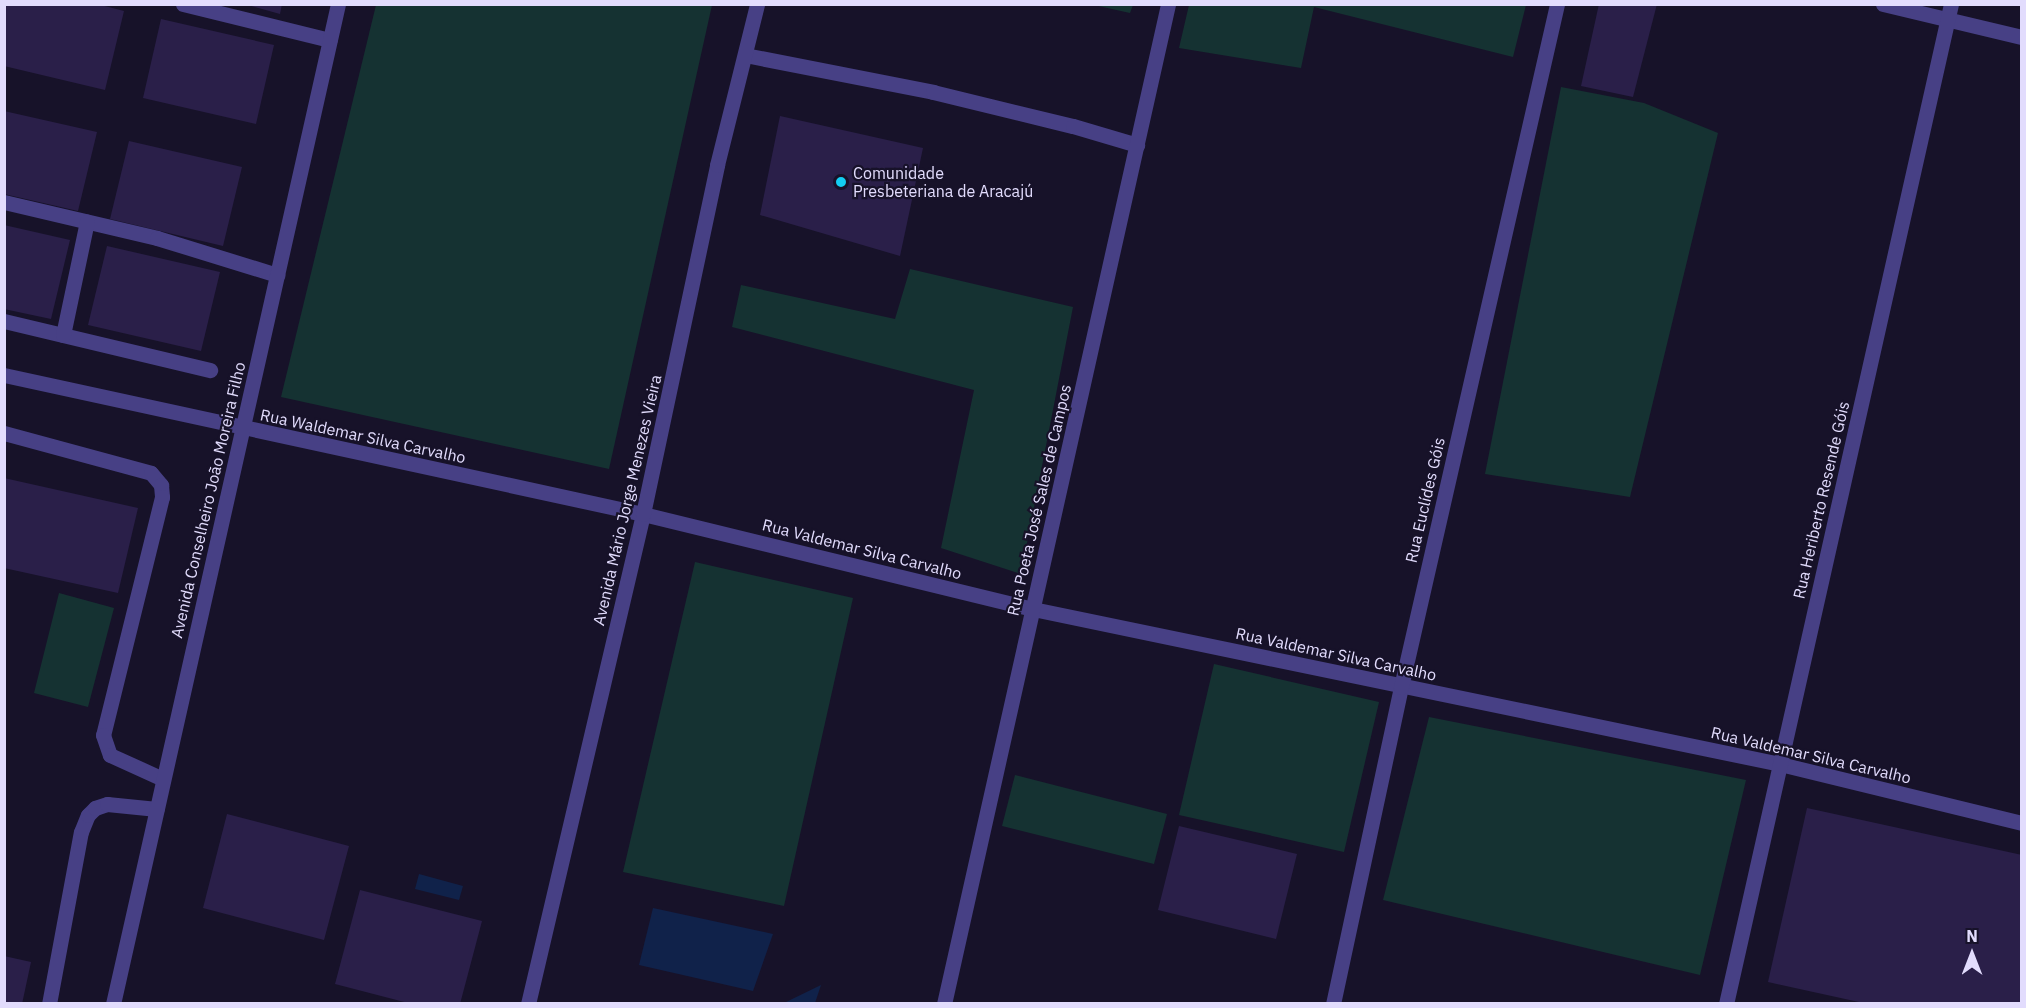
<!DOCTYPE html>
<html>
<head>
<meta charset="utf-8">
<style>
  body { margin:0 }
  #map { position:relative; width:2026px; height:1008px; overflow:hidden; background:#171229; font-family:"IBM Plex Sans",sans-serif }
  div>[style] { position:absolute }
  .green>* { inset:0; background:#153232 }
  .water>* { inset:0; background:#10224a }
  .building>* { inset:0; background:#2a1f49 }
  .service>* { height:15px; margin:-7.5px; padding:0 7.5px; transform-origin:7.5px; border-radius:7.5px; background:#474085 }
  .minor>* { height:15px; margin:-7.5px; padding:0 7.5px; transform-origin:7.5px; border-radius:7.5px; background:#474085 }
  .tertiary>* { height:15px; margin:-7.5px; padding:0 7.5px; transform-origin:7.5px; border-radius:7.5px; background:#474085 }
  .dots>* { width:16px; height:16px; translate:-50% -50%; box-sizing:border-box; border:3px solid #171229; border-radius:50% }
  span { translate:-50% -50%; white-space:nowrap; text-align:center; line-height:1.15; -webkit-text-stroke:4.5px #171229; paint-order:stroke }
  .poi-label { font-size:16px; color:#e2dcfd }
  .left { translate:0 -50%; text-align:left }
  .street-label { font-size:16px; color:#e2dcfd }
  .frame { position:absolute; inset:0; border:6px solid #e2dcfd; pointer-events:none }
  .north { position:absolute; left:1942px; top:924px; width:60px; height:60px; -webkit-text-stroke:4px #171229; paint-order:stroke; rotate:0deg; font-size:16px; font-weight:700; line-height:24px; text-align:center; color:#e2dcfd }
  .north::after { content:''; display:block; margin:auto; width:21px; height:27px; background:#e2dcfd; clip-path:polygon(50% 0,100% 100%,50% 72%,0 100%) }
</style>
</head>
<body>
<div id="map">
  <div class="green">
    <div style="clip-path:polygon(376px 5px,712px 5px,609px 469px,281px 397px)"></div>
    <div style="clip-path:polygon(1094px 5px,1133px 5px,1130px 13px)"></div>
    <div style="clip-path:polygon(1189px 5px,1189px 4px,1526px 5px,1513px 57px,1314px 7px,1301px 68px,1179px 48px)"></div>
    <div style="clip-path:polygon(1561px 87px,1644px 103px,1718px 133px,1630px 497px,1485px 474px)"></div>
    <div style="clip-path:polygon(910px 269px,1073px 307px,1021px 574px,941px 548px,974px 390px,732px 327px,741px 285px,895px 319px)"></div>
    <div style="clip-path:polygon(695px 562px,853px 598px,784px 906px,623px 872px)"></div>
    <div style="clip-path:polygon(59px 593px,114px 608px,88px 707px,34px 693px)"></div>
    <div style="clip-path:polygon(1214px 664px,1379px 702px,1344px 852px,1179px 815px)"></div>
    <div style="clip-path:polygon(1429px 717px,1746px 780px,1700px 975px,1383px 900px)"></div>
    <div style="clip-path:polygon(1015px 775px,1167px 814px,1154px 864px,1002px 826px)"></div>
  </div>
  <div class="water">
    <div style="clip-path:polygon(419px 874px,463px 886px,459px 900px,415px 889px)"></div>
    <div style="clip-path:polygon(653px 908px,773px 934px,753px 991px,639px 965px)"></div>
    <div style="clip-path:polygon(821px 985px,815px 1003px,784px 1003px)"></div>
  </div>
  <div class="building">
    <div style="clip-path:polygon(6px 4px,97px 4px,124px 11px,105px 90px,4px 66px)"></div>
    <div style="clip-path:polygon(244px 4px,282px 4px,280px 14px)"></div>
    <div style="clip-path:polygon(1599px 4px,1657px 4px,1633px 97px,1581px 86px)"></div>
    <div style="clip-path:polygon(161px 19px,274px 45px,256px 124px,143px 98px)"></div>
    <div style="clip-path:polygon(4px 111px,97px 132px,78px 211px,4px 194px)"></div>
    <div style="clip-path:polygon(780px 116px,923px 148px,900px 256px,760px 215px)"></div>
    <div style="clip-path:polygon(129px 141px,242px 167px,223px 246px,110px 219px)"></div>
    <div style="clip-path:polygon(4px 225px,70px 240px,51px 319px,4px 309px)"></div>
    <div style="clip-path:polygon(107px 246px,220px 272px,201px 351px,88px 325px)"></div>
    <div style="clip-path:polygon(4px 478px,138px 508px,118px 593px,4px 568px)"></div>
    <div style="clip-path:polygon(1807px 808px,2022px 855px,2022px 1004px,1868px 1004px,1768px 982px)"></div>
    <div style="clip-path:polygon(227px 814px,349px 846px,324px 940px,203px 908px)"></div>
    <div style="clip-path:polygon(1179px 826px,1297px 854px,1276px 939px,1158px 910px)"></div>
    <div style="clip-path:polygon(360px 890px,482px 921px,460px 1004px,412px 1004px,335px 984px)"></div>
    <div style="clip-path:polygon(4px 956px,31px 962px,22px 1004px,4px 1004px)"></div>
  </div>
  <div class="service">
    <div style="left:183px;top:4px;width:151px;rotate:13.8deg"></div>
    <div style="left:745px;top:55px;width:192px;rotate:11.1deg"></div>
    <div style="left:933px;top:92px;width:144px;rotate:13.7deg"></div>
    <div style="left:1073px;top:126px;width:67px;rotate:16.5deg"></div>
    <div style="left:4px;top:202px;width:157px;rotate:13.2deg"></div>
    <div style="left:157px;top:238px;width:126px;rotate:17.1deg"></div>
    <div style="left:4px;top:321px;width:212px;rotate:13.4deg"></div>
    <div style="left:63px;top:335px;width:116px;rotate:-78.1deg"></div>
    <div style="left:4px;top:433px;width:152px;rotate:15.2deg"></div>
    <div style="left:151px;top:473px;width:16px;rotate:50deg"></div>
    <div style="left:161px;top:485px;width:12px;rotate:85deg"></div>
    <div style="left:162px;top:497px;width:245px;rotate:103.9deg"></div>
    <div style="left:103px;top:735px;width:21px;rotate:71deg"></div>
    <div style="left:110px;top:755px;width:58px;rotate:24.4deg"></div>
    <div style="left:49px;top:1004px;width:175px;rotate:-79.5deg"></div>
    <div style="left:81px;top:832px;width:18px;rotate:-68deg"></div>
    <div style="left:88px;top:815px;width:10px;rotate:-45deg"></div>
    <div style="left:95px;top:808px;width:13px;rotate:-18deg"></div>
    <div style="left:107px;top:804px;width:50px;rotate:5.7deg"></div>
  </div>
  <div class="minor">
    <div style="left:1883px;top:4px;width:143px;rotate:13.4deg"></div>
    <div style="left:4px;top:375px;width:654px;rotate:12.27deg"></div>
    <div style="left:643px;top:514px;width:401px;rotate:13.7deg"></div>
    <div style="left:1033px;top:609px;width:763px;rotate:11.72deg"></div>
    <div style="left:1780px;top:764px;width:249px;rotate:13.7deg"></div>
    <div style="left:113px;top:1004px;width:1025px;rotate:-77.32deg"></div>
    <div style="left:944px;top:1004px;width:1025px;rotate:-77.37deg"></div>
    <div style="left:1333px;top:1004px;width:324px;rotate:-77.9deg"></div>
    <div style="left:1401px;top:687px;width:701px;rotate:-77.13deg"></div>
    <div style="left:1726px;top:1004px;width:1025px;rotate:-77.32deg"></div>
  </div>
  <div class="tertiary">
    <div style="left:528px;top:1004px;width:503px;rotate:-76.79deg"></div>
    <div style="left:643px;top:514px;width:357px;rotate:-78deg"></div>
    <div style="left:717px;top:165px;width:166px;rotate:-76deg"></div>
  </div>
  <div class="dots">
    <div style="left:841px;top:182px;background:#13cdf2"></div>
  </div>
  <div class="poi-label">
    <span class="left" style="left:853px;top:182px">Comunidade<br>Presbeteriana de Aracajú</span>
  </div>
  <div class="street-label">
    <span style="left:363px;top:436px;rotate:12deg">Rua Waldemar Silva Carvalho</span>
    <span style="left:208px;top:500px;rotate:-77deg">Avenida Conselheiro João Moreira Filho</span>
    <span style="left:627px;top:500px;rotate:-77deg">Avenida Mário Jorge Menezes Vieira</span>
    <span style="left:1039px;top:500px;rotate:-77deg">Rua Poeta José Sales de Campos</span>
    <span style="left:1425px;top:500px;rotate:-77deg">Rua Euclídes Góis</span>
    <span style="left:1821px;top:500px;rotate:-77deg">Rua Heriberto Resende Góis</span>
    <span style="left:862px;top:549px;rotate:14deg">Rua Valdemar Silva Carvalho</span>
    <span style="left:1336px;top:654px;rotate:12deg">Rua Valdemar Silva Carvalho</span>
    <span style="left:1811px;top:755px;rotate:13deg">Rua Valdemar Silva Carvalho</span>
  </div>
  <div class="frame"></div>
  <div class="north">N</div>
</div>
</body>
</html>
